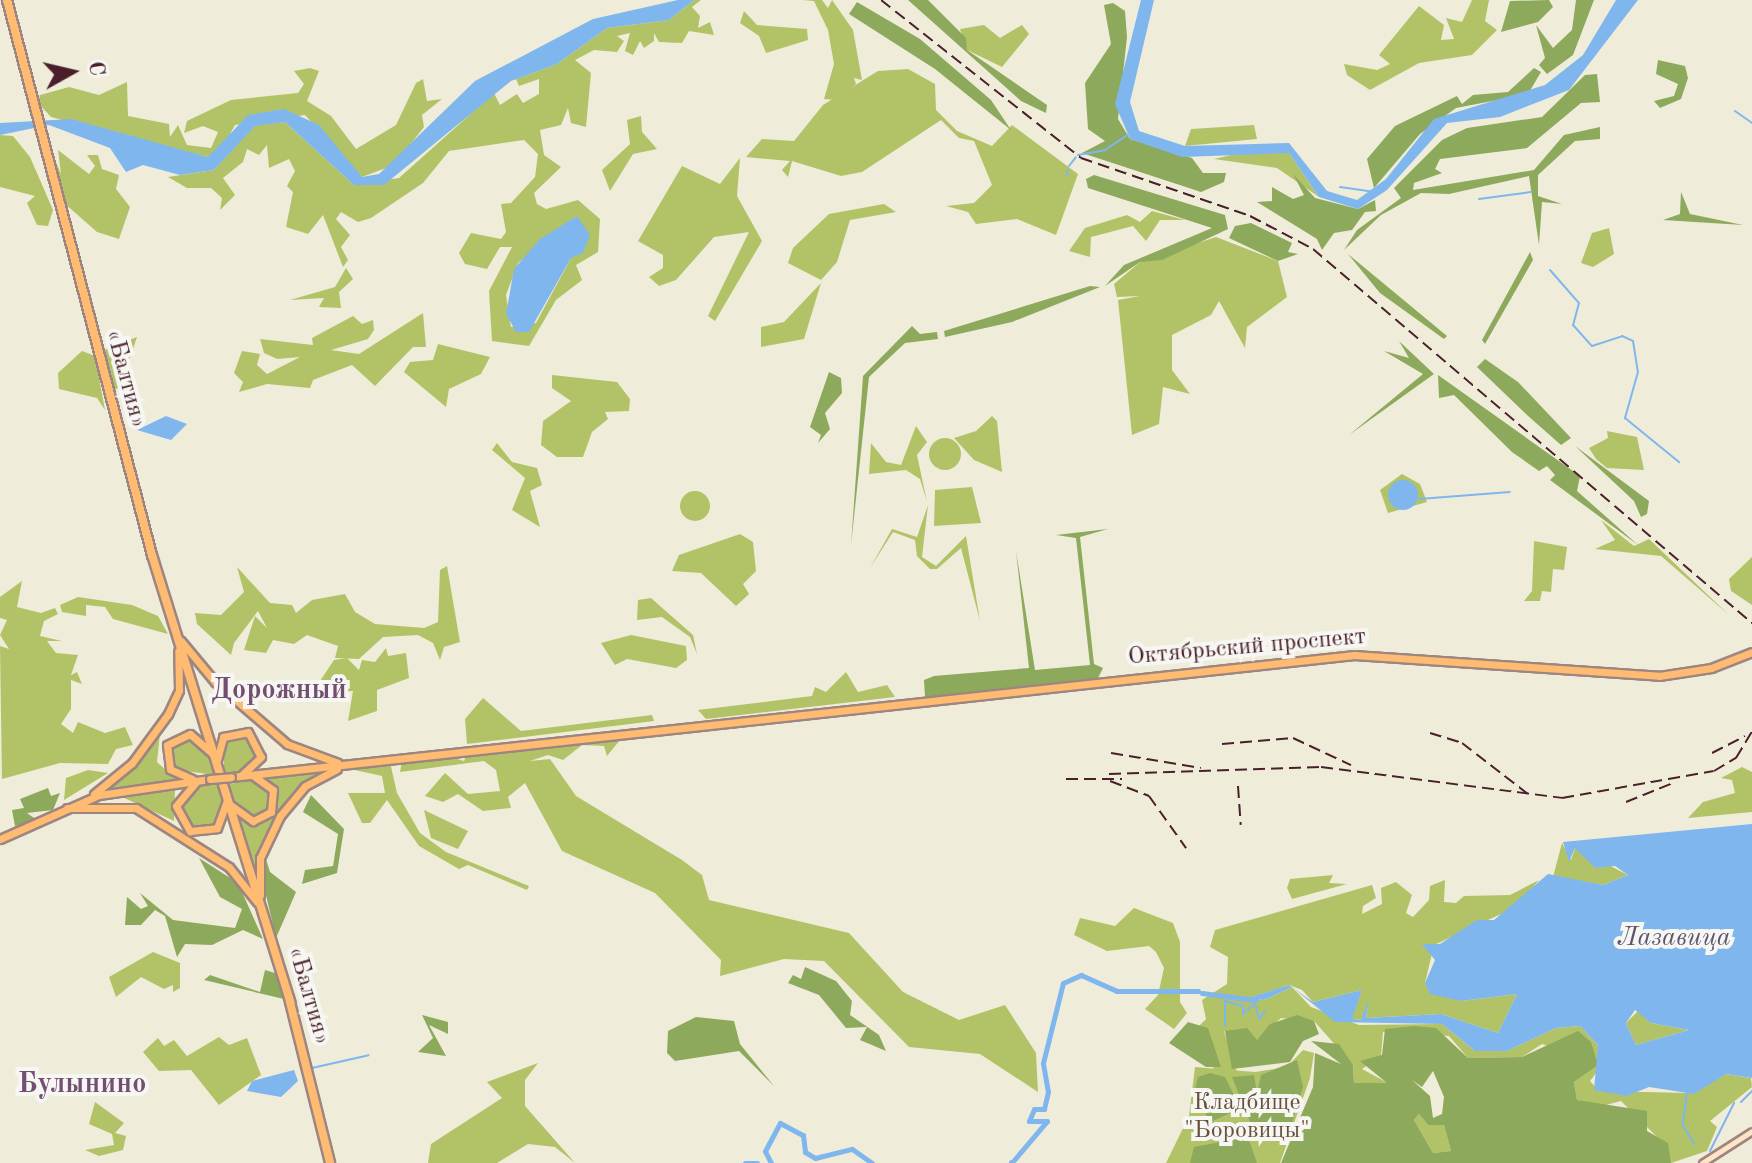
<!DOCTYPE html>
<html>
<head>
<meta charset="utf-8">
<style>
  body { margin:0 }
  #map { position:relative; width:1752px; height:1163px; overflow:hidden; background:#f0ecda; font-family:"Old Standard TT",serif }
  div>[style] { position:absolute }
  .green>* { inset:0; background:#b2c367 }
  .round { border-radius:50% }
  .forest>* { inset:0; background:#8da95c }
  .water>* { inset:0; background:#7fb6ee }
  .stream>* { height:2px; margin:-1px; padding:0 1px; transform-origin:1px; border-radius:1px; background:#7fb6ee }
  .river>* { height:5px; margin:-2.5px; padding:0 2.5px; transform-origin:2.5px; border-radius:2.5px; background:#7fb6ee }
  .roads { filter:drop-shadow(2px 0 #9d8682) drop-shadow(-2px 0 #9d8682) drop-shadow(0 2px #9d8682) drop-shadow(0 -2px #9d8682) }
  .secondary>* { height:5px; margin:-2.5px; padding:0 2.5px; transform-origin:2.5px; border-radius:2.5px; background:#ffe4c6 }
  .primary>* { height:7px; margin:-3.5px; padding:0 3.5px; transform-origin:3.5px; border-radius:3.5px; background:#ffbb71 }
  .highway>* { height:8px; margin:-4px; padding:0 4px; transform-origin:4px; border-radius:4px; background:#ffbb71 }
  .rail>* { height:2px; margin-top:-1px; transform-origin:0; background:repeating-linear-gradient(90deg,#4a1f2b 0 12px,transparent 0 18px) }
  .bridges { filter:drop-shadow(2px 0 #9d8682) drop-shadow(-2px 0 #9d8682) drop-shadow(0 2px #9d8682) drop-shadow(0 -2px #9d8682) }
  .primary-bridge>* { height:7px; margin:-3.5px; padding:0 3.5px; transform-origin:3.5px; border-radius:3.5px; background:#ffbb71 }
  span { translate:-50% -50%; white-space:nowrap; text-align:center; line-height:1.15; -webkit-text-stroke:8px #f6f6f2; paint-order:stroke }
  .street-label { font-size:24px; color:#4a1f2b }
  .park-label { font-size:24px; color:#69503d }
  .water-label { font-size:26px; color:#5d546f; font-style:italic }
  .quarter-label { font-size:28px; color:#724e70; font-weight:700 }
  .north { position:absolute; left:32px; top:32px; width:80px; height:80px; -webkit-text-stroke:6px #f6f6f2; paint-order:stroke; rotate:82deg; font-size:22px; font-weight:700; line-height:32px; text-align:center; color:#4a1f2b }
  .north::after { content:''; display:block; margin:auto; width:28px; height:36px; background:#4a1f2b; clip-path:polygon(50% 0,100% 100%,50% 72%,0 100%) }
</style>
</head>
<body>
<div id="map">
  <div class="green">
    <div style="clip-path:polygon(evenodd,694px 0,701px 0,692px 7px,700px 16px,698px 28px,710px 22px,714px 35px,689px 31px,682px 43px,659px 42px,654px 33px,654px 41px,644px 48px,640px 41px,633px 55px,625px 51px,630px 33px,617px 36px,624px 41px,617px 52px,594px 50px,575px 60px,591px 73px,586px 127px,571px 123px,568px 108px,561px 125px,540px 130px,544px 155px,561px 167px,534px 193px,537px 204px,546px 209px,578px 200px,600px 219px,598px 252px,576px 265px,582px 280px,556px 300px,529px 346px,492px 341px,489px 291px,512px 247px,500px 247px,487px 269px,465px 264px,459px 253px,471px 233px,501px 239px,506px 232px,501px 204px,511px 203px,535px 177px,538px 154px,524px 140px,449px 151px,423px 183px,371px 218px,358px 222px,341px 212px,336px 219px,350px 235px,341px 247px,348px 260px,343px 267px,323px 215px,308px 234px,286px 227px,293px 192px,287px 186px,295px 171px,289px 159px,269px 168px,267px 145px,259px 155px,247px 149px,243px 162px,223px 178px,235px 195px,220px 210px,222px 198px,211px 188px,187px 188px,168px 177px,214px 170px,255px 125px,285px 122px,354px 185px,399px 178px,494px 93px,500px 105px,517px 94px,523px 103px,539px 94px,539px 79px,519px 86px,516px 79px,557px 64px,607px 28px,669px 20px,694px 0,577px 216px,571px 258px,536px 323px,511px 327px,506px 295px,518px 263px,577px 216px)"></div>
    <div style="clip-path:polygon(802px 0,822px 0,828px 8px,832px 0,853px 30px,862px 80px,854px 78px,856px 84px,836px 100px,824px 99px,834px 64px,828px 30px,814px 1px)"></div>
    <div style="clip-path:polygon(1472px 0,1489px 0,1485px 21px,1497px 30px,1472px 55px,1419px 63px,1370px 90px,1347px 75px,1344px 64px,1377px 70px,1390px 64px,1379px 55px,1419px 6px,1444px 25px,1441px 40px,1454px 39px,1446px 18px,1462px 22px)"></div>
    <div style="clip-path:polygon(744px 11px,757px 25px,807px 29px,808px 40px,766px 53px,759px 36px,740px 23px)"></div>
    <div style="clip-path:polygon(984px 25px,1000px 38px,1022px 25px,1029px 34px,1002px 67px,967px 50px,960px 29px)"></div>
    <div style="clip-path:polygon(310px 68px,319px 71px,307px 101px,331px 116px,356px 149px,396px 125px,416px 83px,423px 79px,427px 101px,442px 99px,422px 115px,424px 127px,394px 165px,362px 177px,305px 115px,235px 125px,218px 155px,208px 157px,51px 117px,38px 103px,40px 95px,69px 87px,99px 95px,127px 82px,128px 116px,169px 124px,170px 137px,178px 125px,187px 145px,211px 148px,218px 132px,203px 126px,184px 133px,187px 121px,231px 100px,298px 93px,304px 84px,294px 71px)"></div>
    <div style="clip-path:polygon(908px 69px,935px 84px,936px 110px,957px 131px,992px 146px,1012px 125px,1078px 174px,1056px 235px,1017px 219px,976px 224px,968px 212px,946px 206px,974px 203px,992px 185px,974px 141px,959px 138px,941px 120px,862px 172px,841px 176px,792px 161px,788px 177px,782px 170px,790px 161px,746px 157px,762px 139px,794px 141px,823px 105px,878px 71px)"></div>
    <div style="clip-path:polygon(641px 116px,642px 132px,657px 149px,633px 154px,610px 191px,602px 170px,630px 144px,627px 120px)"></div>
    <div style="clip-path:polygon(1254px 125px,1257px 139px,1185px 146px,1191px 129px)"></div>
    <div style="clip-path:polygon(0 135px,13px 136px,30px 157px,53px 210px,48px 226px,37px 225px,27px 203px,35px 196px,0 187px)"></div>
    <div style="clip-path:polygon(46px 139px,61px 174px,58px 150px,89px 174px,95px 166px,87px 155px,98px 155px,102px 169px,119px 175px,116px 189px,130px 207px,119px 239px,97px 232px,63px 202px)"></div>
    <div style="clip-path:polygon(1240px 153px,1289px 153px,1319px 197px,1277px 168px,1214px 159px)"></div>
    <div style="clip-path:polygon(740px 158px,737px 196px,762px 241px,715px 321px,708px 316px,749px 232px,714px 237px,676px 280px,659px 286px,649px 277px,663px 268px,663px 255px,638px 241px,682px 166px,720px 184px)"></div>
    <div style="clip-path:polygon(884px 204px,896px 212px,850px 220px,837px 262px,821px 280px,788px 263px,793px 248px,829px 214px)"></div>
    <div style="clip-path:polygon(1152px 211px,1185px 220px,1160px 220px,1146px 241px,1133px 226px,1091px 237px,1090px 257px,1069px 251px,1085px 228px,1127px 215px,1140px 222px)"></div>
    <div style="clip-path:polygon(1609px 228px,1614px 254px,1593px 267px,1581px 263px,1592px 233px)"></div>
    <div style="clip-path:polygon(1216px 237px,1278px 261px,1287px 297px,1247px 327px,1245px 348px,1219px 301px,1211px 315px,1172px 335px,1172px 370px,1190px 394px,1163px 387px,1159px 424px,1132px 435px,1118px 300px,1140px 296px,1117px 297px,1114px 284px,1140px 262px)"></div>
    <div style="clip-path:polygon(346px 268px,353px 279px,339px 292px,341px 308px,319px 307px,324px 298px,290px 300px,335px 287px)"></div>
    <div style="clip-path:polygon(821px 283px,804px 339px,761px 347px,761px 327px,784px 322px)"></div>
    <div style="clip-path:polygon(423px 313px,426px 347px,413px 347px,375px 386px,352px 365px,313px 380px,310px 388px,267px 384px,239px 392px,243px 382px,234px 373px,242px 351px,260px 354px,257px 365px,267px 374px,300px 357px,277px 359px,264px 353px,260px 339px,313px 345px,312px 338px,353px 316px,362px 324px,373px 320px,374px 330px,368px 339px,331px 350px,359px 354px)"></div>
    <div style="clip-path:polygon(137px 337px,120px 387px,113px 391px,102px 351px)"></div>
    <div style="clip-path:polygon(438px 344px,490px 357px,481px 374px,449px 389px,446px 407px,404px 372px,410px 362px,433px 360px)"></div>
    <div style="clip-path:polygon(82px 351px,95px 356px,105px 410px,97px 398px,59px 389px,58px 373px)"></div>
    <div style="clip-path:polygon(552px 375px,617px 382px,630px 399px,629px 411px,605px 412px,608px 419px,592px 432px,583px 457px,557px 457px,541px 445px,543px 421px,571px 401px,552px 388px)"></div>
    <div style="clip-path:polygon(992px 416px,997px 421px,1002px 472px,974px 460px,954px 438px,976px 431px)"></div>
    <div style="clip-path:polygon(916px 426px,927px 442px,917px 455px,927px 502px,920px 479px,906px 470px,869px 474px,871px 443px,886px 462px,901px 465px)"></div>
    <div style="clip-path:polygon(1607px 431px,1637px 437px,1644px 470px,1607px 468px,1596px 459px,1589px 448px,1608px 438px)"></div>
    <div class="round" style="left:929px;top:438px;width:32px;height:32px"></div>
    <div style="clip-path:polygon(497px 443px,512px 462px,537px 468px,542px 485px,530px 491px,540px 527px,512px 510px,525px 478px,492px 450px)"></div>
    <div style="clip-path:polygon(1402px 474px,1420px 484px,1427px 502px,1388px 513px,1380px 490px)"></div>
    <div style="clip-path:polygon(972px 487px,981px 523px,934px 526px,935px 490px)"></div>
    <div class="round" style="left:680px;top:491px;width:30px;height:30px"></div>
    <div style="clip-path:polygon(928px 505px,922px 557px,936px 566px,966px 536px,980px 621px,961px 548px,937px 569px,930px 569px,917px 556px,915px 540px,893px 532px,870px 568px,892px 529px,917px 537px)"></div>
    <div style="clip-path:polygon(1601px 520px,1634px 546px,1649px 539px,1729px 615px,1661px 556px,1595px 549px,1615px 540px)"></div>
    <div style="clip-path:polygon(740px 534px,753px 542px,756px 571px,743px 584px,749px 594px,736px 606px,701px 573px,672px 571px,679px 555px)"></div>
    <div style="clip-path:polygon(1534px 541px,1567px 547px,1564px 570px,1553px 569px,1551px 592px,1542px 591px,1540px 601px,1524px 601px,1532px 591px)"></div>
    <div style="clip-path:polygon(1752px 557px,1752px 605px,1731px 591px,1729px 579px)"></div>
    <div style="clip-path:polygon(447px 566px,460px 642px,444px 647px,440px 660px,433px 643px,418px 635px,383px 637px,359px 659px,335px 658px,338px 646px,307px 635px,294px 644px,273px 640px,266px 653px,244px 650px,255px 616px,267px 628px,258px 611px,234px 643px,231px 655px,197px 624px,195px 613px,221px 615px,244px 592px,237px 567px,270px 603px,292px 605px,296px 613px,312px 600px,345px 594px,355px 612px,375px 624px,424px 628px,438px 622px,440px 570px)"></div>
    <div style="clip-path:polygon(22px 581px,17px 607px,41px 613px,55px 608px,58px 614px,44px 621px,40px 636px,62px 641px,47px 641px,56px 653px,78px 655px,71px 675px,77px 672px,82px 684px,71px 680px,71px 709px,61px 724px,73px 733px,78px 722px,105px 733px,125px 727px,133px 745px,116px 749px,108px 764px,60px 763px,2px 779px,0 646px,9px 649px,0 635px,7px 620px,0 618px,0 597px)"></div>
    <div style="clip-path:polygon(78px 597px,132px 605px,158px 616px,168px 634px,113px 619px,105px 607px,86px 605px,86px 616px,62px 612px,60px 605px)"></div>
    <div style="clip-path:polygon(651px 598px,693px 635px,697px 654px,690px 637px,662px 617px,637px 620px,638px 600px)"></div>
    <div style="clip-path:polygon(631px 635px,686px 646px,687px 660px,676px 668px,627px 659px,615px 665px,601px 643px)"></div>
    <div style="clip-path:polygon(386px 648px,388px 656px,406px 653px,409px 678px,377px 690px,377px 711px,348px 721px,353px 691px,321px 691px,320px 681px,334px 660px,347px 658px,359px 670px,362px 660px,375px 662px)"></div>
    <div style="clip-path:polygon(846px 672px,858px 692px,887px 685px,895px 697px,706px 719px,698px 710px,812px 696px,815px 687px,826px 692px)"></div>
    <div style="clip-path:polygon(483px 698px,521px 731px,652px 715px,654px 721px,467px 744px,465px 719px)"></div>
    <div style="clip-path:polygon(654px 731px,620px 740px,607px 756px,604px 746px,582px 745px,563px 760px,548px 755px,530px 761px,550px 759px,576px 796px,682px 860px,702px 875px,709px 900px,849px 933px,903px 992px,959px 1020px,1005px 1005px,1036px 1053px,1038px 1092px,980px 1054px,909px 1047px,824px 961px,784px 959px,720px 976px,721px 960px,655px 893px,562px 851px,525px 783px,508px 797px,511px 808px,483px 811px,458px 794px,443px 802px,425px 796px,445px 773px,468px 794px,500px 791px,496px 770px,484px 761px,400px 772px,402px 761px,444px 755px,464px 761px,467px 753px)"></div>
    <div style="clip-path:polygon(160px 733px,157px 762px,177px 780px,104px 790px)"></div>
    <div style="clip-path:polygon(245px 733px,256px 761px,246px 771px,224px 774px,224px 739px)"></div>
    <div style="clip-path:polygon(192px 736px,207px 750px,214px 775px,172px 769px,170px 745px)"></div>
    <div style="clip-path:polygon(390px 762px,397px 793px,420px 833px,446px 852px,529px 886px,527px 890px,468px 865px,459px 869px,419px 846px,387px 800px,370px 823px,362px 823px,348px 793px,385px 793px,382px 776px,355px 770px)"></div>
    <div style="clip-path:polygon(1742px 767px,1752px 772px,1752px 812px,1688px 818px,1703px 802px,1735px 793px,1732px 780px,1721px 778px)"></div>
    <div style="clip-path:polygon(327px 769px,306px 783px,268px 832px,256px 878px,237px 816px,255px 823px,276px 806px,276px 788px,262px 776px)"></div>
    <div style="clip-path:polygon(88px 770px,108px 773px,64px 800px,66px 778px)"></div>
    <div style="clip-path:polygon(252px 778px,271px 793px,270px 808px,251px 817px,237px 809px,228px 785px)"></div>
    <div style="clip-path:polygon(216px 783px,224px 802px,216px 825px,192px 831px,178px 807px,197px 785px)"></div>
    <div style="clip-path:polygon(175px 790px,174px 821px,120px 796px,142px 793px)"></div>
    <div style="clip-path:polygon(424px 810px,468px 831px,458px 849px,431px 838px)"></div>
    <div style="clip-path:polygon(1562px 843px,1571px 860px,1575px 848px,1628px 875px,1603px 885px,1553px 877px)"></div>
    <div style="clip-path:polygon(1333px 875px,1329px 883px,1347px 884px,1292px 899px,1287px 888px,1290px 879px)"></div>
    <div style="clip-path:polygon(1445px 880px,1444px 902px,1456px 903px,1464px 896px,1510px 895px,1539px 880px,1516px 907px,1434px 945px,1425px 983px,1461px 1001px,1517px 994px,1498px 1033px,1441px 1014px,1366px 1018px,1368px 1005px,1363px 1020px,1351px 1019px,1362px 990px,1313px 1002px,1302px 990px,1289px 985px,1249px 998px,1264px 1000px,1292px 987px,1311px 1007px,1359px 1025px,1442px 1024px,1475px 1051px,1507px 1051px,1556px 1028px,1580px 1026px,1598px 1045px,1600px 1068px,1590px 1081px,1599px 1091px,1689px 1093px,1726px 1074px,1751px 1078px,1752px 1087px,1710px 1121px,1717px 1127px,1707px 1151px,1671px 1163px,1662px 1142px,1621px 1101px,1598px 1107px,1577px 1100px,1574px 1082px,1598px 1064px,1542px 1044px,1522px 1057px,1468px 1058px,1449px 1036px,1383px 1032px,1381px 1056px,1362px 1069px,1388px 1083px,1354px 1083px,1353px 1065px,1314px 1021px,1281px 1018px,1257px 1040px,1224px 1031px,1237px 1072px,1214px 1070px,1199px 1026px,1206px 1019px,1202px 1000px,1227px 984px,1228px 957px,1210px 947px,1215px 930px,1372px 885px,1376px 898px,1363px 906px,1362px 914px,1382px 904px,1381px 888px,1396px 882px,1412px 895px,1406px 913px,1413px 917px,1429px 900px,1430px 886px)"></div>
    <div style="clip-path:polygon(1134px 908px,1173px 923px,1180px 942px,1180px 1002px,1187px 1013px,1174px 1029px,1145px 1009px,1158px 995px,1164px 968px,1156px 952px,1149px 946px,1107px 951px,1074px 935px,1080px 918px,1115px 926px)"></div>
    <div style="clip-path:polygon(153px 952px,180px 963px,180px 988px,173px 992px,173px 985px,164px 989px,141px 977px,116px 997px,109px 977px)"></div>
    <div style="clip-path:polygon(1639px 1010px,1651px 1023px,1689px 1030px,1636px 1045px,1626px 1023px)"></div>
    <div style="clip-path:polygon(219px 1037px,229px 1045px,247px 1038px,261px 1075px,219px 1105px,191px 1070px,159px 1071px,143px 1052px,158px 1038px,164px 1046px,174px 1040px,187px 1056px)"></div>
    <div style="clip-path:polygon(1303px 1050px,1314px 1053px,1310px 1078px,1280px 1163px,1166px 1163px,1189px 1116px,1195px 1067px,1255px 1072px,1287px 1067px)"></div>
    <div style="clip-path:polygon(538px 1063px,525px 1080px,525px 1106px,575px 1163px,555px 1147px,528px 1144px,497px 1163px,428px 1163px,431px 1144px,502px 1098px,487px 1082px)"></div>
    <div style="clip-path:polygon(95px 1102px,124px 1123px,115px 1133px,126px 1136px,123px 1150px,99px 1156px,85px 1150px,114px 1145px,112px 1134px,89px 1124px)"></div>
    <div style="clip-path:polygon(1419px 1114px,1428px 1125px,1444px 1125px,1451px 1151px,1433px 1153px,1414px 1120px)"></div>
  </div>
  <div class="forest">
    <div style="clip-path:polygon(908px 0,928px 0,966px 38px,967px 50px,1047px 105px,1046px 113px,1021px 101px)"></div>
    <div style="clip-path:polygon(1549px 0,1553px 7px,1538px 22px,1501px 32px,1510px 1px)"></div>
    <div style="clip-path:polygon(1576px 0,1594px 0,1573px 55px,1547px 74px,1539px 65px,1545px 58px,1536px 25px,1553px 48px,1572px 30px)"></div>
    <div style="clip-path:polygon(857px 2px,920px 39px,991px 100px,1011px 130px,935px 69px,849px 14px)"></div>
    <div style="clip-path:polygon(1113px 3px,1125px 11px,1127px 37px,1118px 119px,1130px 139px,1192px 158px,1203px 173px,1226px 173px,1224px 182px,1201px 192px,1082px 153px,1105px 141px,1088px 129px,1085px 83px,1111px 44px,1104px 5px)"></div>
    <div style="clip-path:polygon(1658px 60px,1685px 66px,1688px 78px,1681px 99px,1660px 108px,1654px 101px,1674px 96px,1678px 84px,1656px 74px)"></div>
    <div style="clip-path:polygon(1534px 68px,1541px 72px,1528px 94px,1456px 108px,1420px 134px,1374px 188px,1367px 159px,1395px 126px,1457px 96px,1462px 104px,1473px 95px,1508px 92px)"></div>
    <div style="clip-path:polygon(1597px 74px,1600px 102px,1581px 103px,1527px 148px,1440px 159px,1435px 169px,1442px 173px,1414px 183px,1413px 190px,1534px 170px,1564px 135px,1600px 127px,1600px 139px,1575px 141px,1538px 175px,1538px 196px,1562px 204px,1542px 202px,1539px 245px,1529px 176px,1449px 194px,1421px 193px,1381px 215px,1344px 250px,1357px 230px,1401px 198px,1394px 188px,1442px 140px,1467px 128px,1542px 117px,1585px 75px)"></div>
    <div style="clip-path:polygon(1293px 174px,1315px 198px,1358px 209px,1375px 200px,1376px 211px,1365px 212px,1352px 230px,1334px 233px,1322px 250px,1317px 239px,1257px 202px,1272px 201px,1272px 187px,1293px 199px,1304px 195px)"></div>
    <div style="clip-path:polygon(1094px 175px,1225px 215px,1228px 229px,1162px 260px,1140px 262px,1105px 286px,1124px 265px,1212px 228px,1088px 188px,1086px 179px)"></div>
    <div style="clip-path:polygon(1681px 192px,1690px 214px,1743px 225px,1663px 220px,1680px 214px)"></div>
    <div style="clip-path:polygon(1251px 223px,1292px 243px,1288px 252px,1298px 254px,1278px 261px,1229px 238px,1235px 226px)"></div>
    <div style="clip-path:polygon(1530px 252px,1533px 260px,1485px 344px,1482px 340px)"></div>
    <div style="clip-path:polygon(1348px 254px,1447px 336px,1444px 339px,1380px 293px)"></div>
    <div style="clip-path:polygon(1090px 286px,1100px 287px,1012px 322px,945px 337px,944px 331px)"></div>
    <div style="clip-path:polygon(912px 326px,920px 334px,937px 332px,938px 339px,905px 343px,869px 377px,851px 545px,863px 376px)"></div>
    <div style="clip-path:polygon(1399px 341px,1434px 374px,1349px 435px,1423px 374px,1384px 351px,1409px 358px)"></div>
    <div style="clip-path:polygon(1485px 359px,1518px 382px,1571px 438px,1561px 445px,1527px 415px,1477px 367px)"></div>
    <div style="clip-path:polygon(829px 372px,841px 378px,842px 393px,825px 413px,830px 429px,818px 443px,821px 435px,810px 427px)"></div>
    <div style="clip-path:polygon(1438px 375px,1580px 476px,1577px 491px,1638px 545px,1550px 480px,1555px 475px,1547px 466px,1539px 471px,1512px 452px,1454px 395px,1439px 398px)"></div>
    <div style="clip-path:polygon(1575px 446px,1649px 501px,1647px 514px,1641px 517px,1634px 501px)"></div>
    <div style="clip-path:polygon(1108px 529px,1080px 537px,1094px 664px,1103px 668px,1098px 678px,925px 697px,924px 680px,934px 676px,1029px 668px,1016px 551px,1035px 670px,1090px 665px,1076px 538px,1056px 535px)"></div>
    <div style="clip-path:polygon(48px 788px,51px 796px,60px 793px,53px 810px,27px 813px,37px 820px,15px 826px,12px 810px,24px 808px,20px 799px)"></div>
    <div style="clip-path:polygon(311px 795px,344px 829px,337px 873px,302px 884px,305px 870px,333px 866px,338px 834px,303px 812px)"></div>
    <div style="clip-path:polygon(199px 858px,238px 883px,263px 939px,243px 930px,212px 945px,185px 944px,177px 957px,165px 916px,155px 910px,141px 925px,125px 925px,127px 897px,141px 909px,148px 906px,140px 893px,173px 920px,235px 928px,242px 909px,220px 897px)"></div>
    <div style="clip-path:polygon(266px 859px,270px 872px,296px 892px,276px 938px,262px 878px)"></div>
    <div style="clip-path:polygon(805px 967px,836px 981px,852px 1001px,850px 1015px,879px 1035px,886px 1051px,860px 1040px,867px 1027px,846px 1028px,819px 995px,788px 983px,793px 975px,801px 979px)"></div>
    <div style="clip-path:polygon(265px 970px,275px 973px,284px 999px,204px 980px,210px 975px,260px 992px)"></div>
    <div style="clip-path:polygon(422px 1015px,448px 1022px,448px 1034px,429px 1025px,446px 1056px,418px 1052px,433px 1038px)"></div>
    <div style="clip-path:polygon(1297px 1015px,1314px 1021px,1319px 1034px,1303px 1041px,1290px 1062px,1232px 1069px,1225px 1031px,1247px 1028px,1257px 1040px,1270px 1024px)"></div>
    <div style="clip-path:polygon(696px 1017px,734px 1021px,740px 1044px,774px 1086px,739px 1051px,675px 1061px,667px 1053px,668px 1031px)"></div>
    <div style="clip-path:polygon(1188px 1022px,1208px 1028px,1221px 1067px,1206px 1067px,1169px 1043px)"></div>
    <div style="clip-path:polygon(evenodd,1414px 1026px,1436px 1028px,1468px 1058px,1522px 1057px,1578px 1031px,1591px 1042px,1598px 1065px,1574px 1082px,1577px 1100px,1647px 1111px,1647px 1131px,1668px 1143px,1671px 1163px,1281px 1163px,1313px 1087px,1315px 1053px,1341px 1064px,1311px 1041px,1339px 1044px,1353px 1065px,1354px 1083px,1387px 1083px,1360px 1061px,1382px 1055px,1385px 1029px,1414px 1026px,1433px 1071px,1444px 1097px,1442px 1114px,1433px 1118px,1430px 1096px,1412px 1080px,1422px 1087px,1433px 1071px,1414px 1026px,1419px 1114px,1428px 1125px,1444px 1125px,1451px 1151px,1433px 1153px,1414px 1120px,1419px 1114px)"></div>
    <div style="clip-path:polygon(1297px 1060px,1303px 1087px,1288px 1137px,1273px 1124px,1252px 1127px,1232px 1077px,1254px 1075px,1257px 1094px,1261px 1075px)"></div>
    <div style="clip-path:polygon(1210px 1073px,1225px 1077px,1233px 1093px,1237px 1110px,1213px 1121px,1224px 1134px,1213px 1129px,1195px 1090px,1198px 1077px)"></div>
    <div style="clip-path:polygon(1248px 1137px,1257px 1163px,1190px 1163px,1194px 1147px)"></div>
  </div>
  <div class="water">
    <div style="clip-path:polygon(678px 0,694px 0,669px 20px,607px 28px,557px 64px,511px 81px,384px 185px,354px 185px,285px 122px,255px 126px,214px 170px,180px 175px,143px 165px,126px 172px,110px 148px,49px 125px,0 135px,0 123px,71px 119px,208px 157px,248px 115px,284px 109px,319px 125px,362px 177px,379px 174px,475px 81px,593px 19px)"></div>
    <div style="clip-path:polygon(1141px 0,1154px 0,1130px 102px,1139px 131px,1185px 146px,1289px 143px,1327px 191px,1357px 200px,1386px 179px,1434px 119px,1545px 85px,1583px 55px,1616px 0,1638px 0,1569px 90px,1500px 117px,1447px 123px,1387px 190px,1358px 209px,1319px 197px,1289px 153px,1182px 157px,1130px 139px,1115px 104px)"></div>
    <div style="clip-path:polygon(577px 216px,590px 235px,583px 253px,571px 258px,529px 332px,516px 332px,506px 314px,514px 269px,540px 239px)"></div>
    <div style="clip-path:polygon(166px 416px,187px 424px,171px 440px,137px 430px)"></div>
    <div class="round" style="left:1388px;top:480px;width:30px;height:30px"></div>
    <div style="clip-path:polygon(evenodd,1752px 824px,1752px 1078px,1726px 1074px,1694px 1094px,1649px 1087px,1627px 1096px,1594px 1090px,1598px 1045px,1580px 1026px,1556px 1028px,1507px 1051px,1475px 1051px,1442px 1024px,1335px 1022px,1292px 987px,1264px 1000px,1248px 998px,1289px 985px,1313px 1002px,1362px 990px,1352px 1019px,1361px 1020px,1369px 999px,1366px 1018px,1441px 1014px,1498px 1033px,1517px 994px,1461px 1001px,1430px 994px,1425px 983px,1435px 960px,1422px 944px,1440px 944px,1477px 920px,1494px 920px,1548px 874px,1603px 885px,1628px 875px,1615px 866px,1595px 868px,1575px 848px,1569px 862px,1563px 842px,1752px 824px,1635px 1010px,1651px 1023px,1689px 1030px,1636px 1045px,1626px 1023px,1635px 1010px)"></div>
    <div style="clip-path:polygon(294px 1070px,298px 1081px,281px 1097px,247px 1091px,252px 1081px)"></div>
  </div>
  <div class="stream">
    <div style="left:1735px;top:111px;width:21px;rotate:35deg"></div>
    <div style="left:1078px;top:155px;width:27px;rotate:-10deg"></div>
    <div style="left:1105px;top:150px;width:30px;rotate:-34deg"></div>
    <div style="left:1069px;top:166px;width:11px;rotate:-52deg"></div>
    <div style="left:1067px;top:176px;width:6px;rotate:-81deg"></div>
    <div style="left:1340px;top:187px;width:30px;rotate:8deg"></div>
    <div style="left:1479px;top:199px;width:52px;rotate:-7.7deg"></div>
    <div style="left:1550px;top:270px;width:44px;rotate:48.7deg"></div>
    <div style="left:1579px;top:303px;width:23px;rotate:105deg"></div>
    <div style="left:1573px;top:325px;width:28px;rotate:48deg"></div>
    <div style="left:1592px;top:346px;width:32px;rotate:-18deg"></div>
    <div style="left:1622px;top:336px;width:12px;rotate:24deg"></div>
    <div style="left:1633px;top:341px;width:31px;rotate:81deg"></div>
    <div style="left:1638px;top:372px;width:48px;rotate:105.8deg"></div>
    <div style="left:1625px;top:418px;width:70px;rotate:39.2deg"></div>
    <div style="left:1419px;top:499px;width:91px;rotate:-4.4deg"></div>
    <div style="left:1256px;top:1006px;width:13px;rotate:77deg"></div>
    <div style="left:1259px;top:1019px;width:10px;rotate:-53deg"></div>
    <div style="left:1225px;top:1026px;width:25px;rotate:-90deg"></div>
    <div style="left:1225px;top:1001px;width:19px;rotate:16deg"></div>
    <div style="left:1243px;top:1006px;width:8px;rotate:90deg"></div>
    <div style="left:1243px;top:1014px;width:21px;rotate:-43deg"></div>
    <div style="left:312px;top:1068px;width:58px;rotate:-12.8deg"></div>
    <div style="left:1687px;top:1090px;width:35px;rotate:97deg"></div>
    <div style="left:1683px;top:1125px;width:22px;rotate:60deg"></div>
    <div style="left:1741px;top:1102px;width:16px;rotate:-45deg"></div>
    <div style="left:1710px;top:1151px;width:54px;rotate:-63.4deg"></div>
  </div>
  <div class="river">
    <div style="left:1202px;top:993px;width:53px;rotate:7.5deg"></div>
    <div style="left:1014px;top:1160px;width:51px;rotate:-49.8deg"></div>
    <div style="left:1047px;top:1121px;width:18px;rotate:180deg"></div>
    <div style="left:1029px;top:1121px;width:13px;rotate:-67deg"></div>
    <div style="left:1034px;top:1109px;width:10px"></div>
    <div style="left:1044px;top:1109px;width:17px;rotate:-77deg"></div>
    <div style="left:1048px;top:1092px;width:29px;rotate:-100deg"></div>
    <div style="left:1043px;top:1063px;width:82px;rotate:-76deg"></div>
    <div style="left:1063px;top:983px;width:20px;rotate:-24deg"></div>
    <div style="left:1081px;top:975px;width:39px;rotate:24deg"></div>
    <div style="left:1117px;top:991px;width:81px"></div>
    <div style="left:745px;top:1163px;width:12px"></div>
    <div style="left:771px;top:1163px;width:13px;rotate:-117deg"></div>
    <div style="left:765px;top:1151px;width:32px;rotate:-62deg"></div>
    <div style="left:780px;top:1123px;width:26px;rotate:28deg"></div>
    <div style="left:803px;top:1135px;width:17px;rotate:83deg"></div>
    <div style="left:805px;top:1152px;width:12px;rotate:31deg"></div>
    <div style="left:815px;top:1158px;width:38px;rotate:-14deg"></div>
    <div style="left:852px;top:1149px;width:24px;rotate:35deg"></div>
    <div style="left:1011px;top:1163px;width:1px;rotate:-90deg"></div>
  </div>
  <div class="roads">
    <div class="secondary">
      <div style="left:1702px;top:1163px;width:59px;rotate:-32.6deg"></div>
    </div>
    <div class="primary">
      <div style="left:181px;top:641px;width:53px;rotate:50.3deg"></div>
      <div style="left:215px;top:682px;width:95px;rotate:40.7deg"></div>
      <div style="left:287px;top:744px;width:54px;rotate:20.4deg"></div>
      <div style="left:217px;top:760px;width:24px;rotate:-75deg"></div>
      <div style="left:223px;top:737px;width:25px;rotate:-11deg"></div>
      <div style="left:248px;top:732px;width:28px;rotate:63deg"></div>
      <div style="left:261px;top:757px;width:25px;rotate:137deg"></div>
      <div style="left:231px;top:777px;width:1130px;rotate:-6.2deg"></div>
      <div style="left:1354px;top:655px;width:306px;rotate:3.9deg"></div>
      <div style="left:1659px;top:676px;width:53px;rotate:-8.7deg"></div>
      <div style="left:1711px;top:668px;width:44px;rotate:-21.3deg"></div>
      <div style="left:192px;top:779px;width:24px;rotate:-156deg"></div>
      <div style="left:170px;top:769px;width:24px;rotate:-97deg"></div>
      <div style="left:167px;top:745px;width:25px;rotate:-26deg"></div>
      <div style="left:190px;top:734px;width:29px;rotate:41deg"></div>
      <div style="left:196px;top:782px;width:31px;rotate:130deg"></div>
      <div style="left:176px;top:806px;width:29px;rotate:61deg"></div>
      <div style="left:190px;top:831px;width:27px;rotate:-6deg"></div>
      <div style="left:217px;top:828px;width:30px;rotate:-70deg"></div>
      <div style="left:94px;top:794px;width:49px;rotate:-39.2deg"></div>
      <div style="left:132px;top:763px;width:61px;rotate:-53.7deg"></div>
      <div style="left:168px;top:714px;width:26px;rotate:-65deg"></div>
      <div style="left:179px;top:690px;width:39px;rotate:-91deg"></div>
      <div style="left:232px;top:806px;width:26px;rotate:36deg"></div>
      <div style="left:253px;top:821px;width:20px;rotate:-27deg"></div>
      <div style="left:271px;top:812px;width:22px;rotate:-85deg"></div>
      <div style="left:273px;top:790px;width:24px;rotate:-144deg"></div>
      <div style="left:67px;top:808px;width:69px"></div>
      <div style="left:136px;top:808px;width:110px;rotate:32.4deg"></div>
      <div style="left:229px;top:867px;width:45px;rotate:51.3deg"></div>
      <div style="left:0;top:839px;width:108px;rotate:-24deg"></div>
      <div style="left:99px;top:795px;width:112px;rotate:-8.2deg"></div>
      <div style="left:260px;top:895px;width:37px;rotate:-90deg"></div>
      <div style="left:260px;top:858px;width:47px;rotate:-64.5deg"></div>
      <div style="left:280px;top:816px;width:39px;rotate:-50deg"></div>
      <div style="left:305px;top:786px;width:36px;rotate:-28deg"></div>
    </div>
    <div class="highway">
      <div style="left:7px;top:0;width:574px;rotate:75.36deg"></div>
      <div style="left:152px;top:555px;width:468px;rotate:72.8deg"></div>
      <div style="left:290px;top:1002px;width:166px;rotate:76deg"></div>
    </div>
  </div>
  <div class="rail">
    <div style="left:881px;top:0;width:255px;rotate:38.3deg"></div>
    <div style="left:1081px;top:158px;width:179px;rotate:18.9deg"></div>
    <div style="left:1250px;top:216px;width:71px;rotate:27.6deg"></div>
    <div style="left:1313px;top:249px;width:577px;rotate:40.43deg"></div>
    <div style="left:1430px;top:733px;width:34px;rotate:17deg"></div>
    <div style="left:1462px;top:743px;width:83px;rotate:37.7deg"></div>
    <div style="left:1222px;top:744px;width:71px;rotate:-4.8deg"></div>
    <div style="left:1293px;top:738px;width:64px;rotate:25deg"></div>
    <div style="left:1111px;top:753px;width:91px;rotate:9.5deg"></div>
    <div style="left:1712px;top:753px;width:37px;rotate:-27deg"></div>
    <div style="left:1109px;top:774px;width:212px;rotate:-1.9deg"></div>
    <div style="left:1321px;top:767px;width:243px;rotate:7.3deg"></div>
    <div style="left:1562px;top:798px;width:154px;rotate:-10.1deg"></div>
    <div style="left:1714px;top:771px;width:26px;rotate:-31deg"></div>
    <div style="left:1736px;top:758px;width:31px;rotate:-59deg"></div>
    <div style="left:1066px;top:779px;width:56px"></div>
    <div style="left:1110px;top:781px;width:42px;rotate:21deg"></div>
    <div style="left:1149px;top:796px;width:64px;rotate:54.6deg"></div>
    <div style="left:1238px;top:786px;width:39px;rotate:86deg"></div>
    <div style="left:1626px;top:802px;width:51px;rotate:-22deg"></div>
  </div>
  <div class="bridges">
    <div class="primary-bridge">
      <div style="left:210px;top:779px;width:21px;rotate:-5deg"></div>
    </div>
  </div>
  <div class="street-label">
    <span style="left:125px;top:379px;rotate:75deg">«Балтия»</span>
    <span style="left:1247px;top:648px;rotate:-5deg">Октябрьский проспект</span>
    <span style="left:308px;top:996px;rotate:74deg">«Балтия»</span>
  </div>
  <div class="park-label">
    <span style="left:1247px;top:1118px">Кладбище<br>"Боровицы"</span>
  </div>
  <div class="water-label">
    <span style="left:1674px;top:939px">Лазавица</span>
  </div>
  <div class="quarter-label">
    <span style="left:279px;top:691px">Дорожный</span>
    <span style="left:82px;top:1085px">Булынино</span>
  </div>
  <div class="north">С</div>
</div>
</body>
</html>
